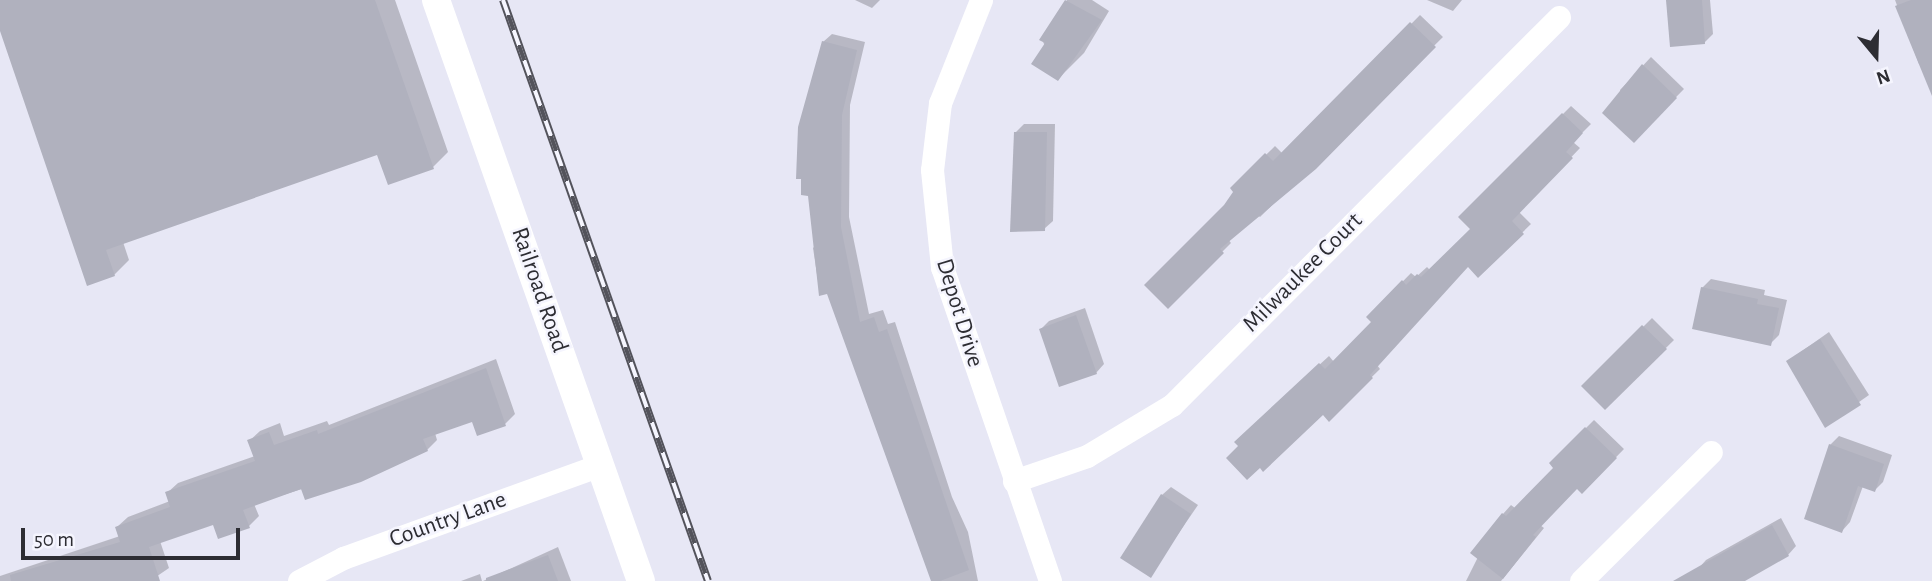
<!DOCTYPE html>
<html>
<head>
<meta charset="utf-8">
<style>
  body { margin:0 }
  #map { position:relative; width:1932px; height:581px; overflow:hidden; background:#e7e7f5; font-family:"Alegreya Sans",sans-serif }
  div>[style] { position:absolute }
  .shadow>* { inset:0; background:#0003 }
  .building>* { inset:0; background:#b0b1be }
  .minor>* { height:23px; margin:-11.5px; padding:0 11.5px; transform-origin:11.5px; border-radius:11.5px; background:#fff }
  .tertiary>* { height:28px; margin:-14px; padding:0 14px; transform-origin:14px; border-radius:14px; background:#fff }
  .rail>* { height:8px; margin-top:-4px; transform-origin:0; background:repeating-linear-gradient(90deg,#f5f5fe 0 16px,#53535b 0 32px); box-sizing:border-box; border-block:2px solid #53535b }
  span { translate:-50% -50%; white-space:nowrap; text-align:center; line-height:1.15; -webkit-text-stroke:5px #f5f5fe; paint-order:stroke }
  .street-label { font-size:24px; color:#2d2d33 }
  .north { position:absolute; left:1841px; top:21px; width:70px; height:70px; -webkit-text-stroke:5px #f5f5fe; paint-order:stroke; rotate:161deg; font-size:19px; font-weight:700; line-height:28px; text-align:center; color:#2d2d33 }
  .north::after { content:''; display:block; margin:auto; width:24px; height:32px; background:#2d2d33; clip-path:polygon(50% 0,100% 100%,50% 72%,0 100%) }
  .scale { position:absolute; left:21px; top:528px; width:219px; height:32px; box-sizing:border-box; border:4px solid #2d2d33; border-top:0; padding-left:9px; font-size:21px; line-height:24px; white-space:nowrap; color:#2d2d33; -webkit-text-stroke:5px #f5f5fe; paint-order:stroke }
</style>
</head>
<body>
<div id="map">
  <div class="shadow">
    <div style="clip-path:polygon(0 0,395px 0,448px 152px,433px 167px,378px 152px,123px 242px,129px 260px,114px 275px,0 26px)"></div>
    <div style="clip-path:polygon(855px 0,880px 0,872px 8px)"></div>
    <div style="clip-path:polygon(1067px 0,1092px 0,1109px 11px,1084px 53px,1058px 79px,1042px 39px)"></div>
    <div style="clip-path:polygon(1427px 0,1462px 0,1453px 11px)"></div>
    <div style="clip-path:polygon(1668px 0,1710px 0,1713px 34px,1704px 43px)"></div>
    <div style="clip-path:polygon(1895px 0,1932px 0,1932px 59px,1919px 64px)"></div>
    <div style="clip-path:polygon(1420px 15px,1443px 37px,1260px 217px,1255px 213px,1228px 239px,1231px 243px,1168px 306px,1236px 192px,1232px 188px,1275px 146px,1283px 154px)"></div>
    <div style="clip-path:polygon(832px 34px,865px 42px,850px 105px,849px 217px,869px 314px,883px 310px,888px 324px,895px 322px,952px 497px,968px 532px,978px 581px,933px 581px,828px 292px,820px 294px,813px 248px,817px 244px,823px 42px)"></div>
    <div style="clip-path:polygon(1651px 57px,1684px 89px,1634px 140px,1620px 90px)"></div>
    <div style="clip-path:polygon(1571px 106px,1591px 124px,1573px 142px,1580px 148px,1519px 212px,1531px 224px,1478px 276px,1468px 265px,1377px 365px,1380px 369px,1329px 419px,1323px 413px,1241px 446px,1245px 433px,1329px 356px,1334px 362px,1373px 322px,1368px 317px,1411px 273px,1416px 277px,1427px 267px,1430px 270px,1473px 229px,1460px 217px)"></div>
    <div style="clip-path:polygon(1024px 124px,1055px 124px,1053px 221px,1044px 229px,1015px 133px)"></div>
    <div style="clip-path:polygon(1711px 279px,1765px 290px,1764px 295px,1787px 300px,1779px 335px,1770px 344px,1702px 288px)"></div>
    <div style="clip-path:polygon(1085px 308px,1104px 364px,1096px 373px,1041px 329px,1049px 321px)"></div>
    <div style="clip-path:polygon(1652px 318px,1674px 340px,1605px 408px,1584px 386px)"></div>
    <div style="clip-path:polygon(1829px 332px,1869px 395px,1825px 426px,1788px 361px)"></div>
    <div style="clip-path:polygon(496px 359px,515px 414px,505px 424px,473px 420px,435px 433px,437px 440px,427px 450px,254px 504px,259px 516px,249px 526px,214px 523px,160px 541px,169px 568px,150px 581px,0 581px,0 576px,120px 536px,117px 527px,128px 517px,170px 501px,167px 493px,178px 483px,255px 456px,249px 441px,260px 431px,280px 423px,284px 436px,327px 421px,329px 425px)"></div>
    <div style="clip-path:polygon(1594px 420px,1624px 449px,1582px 492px,1577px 487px,1540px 525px,1544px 528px,1501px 581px,1466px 581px,1478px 557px,1473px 552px,1503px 514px,1511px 505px,1515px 508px,1556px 468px,1551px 463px)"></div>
    <div style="clip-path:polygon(1839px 436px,1892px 455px,1883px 482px,1875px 490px,1863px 486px,1850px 522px,1842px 531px,1830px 445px)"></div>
    <div style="clip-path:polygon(1171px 487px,1198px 505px,1150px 575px,1162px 495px)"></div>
    <div style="clip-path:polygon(1781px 518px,1796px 546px,1788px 555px,1741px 581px,1705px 581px,1698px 569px,1706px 560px)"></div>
    <div style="clip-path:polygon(558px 547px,571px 581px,483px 581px)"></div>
    <div style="clip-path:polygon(480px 574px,482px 581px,461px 581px)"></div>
  </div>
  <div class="building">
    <div style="clip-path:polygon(0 0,375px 0,434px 169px,388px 185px,377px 155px,106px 250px,115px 276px,87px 286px,0 31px)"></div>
    <div style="clip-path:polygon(1065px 0,1102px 20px,1058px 81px,1031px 64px,1045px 43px,1039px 40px)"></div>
    <div style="clip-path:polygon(1666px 0,1702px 0,1705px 44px,1670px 47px)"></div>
    <div style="clip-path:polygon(1911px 0,1932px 0,1932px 96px,1895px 6px)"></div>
    <div style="clip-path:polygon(1410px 22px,1436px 47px,1316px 169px,1220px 249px,1224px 253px,1168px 309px,1144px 285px,1224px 205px,1233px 192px,1230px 188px,1265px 153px,1273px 161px)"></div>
    <div style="clip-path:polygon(822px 41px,857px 50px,842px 115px,841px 227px,860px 322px,874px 317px,879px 332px,887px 329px,969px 570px,940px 581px,931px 581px,827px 294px,819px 296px,808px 196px,801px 195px,801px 179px,796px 179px,798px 127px)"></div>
    <div style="clip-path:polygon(1642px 64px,1677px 98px,1634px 143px,1602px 113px)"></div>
    <div style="clip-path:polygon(1562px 113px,1583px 133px,1566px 152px,1573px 158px,1512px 221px,1524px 234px,1478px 278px,1468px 267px,1370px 375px,1373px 378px,1329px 422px,1323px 415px,1263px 472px,1260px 468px,1247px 480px,1226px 458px,1238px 446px,1234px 442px,1319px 363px,1325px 369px,1371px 322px,1366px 317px,1402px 280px,1406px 285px,1417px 274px,1421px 277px,1470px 229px,1458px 217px)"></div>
    <div style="clip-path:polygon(1014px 132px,1047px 132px,1045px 231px,1010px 232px)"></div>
    <div style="clip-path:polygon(1701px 287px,1758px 299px,1757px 304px,1779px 308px,1771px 346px,1692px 329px)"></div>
    <div style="clip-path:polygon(1076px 315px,1097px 374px,1059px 387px,1039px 329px)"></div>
    <div style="clip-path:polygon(1642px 325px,1667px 349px,1605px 410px,1581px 386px)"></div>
    <div style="clip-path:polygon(1820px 339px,1861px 405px,1825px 428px,1786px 361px)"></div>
    <div style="clip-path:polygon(486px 368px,506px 426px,477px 436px,472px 422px,423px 439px,428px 451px,361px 482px,305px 500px,301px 489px,243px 510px,250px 528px,218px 539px,213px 525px,149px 547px,160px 581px,11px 581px,10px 575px,120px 542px,115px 527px,170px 507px,165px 492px,255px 461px,247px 440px,269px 432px,274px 445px,317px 430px,318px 434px)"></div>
    <div style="clip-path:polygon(1585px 427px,1617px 458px,1582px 494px,1577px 489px,1533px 535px,1536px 537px,1503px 579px,1470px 553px,1502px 513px,1506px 516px,1553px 468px,1549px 463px)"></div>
    <div style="clip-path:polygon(1829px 444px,1884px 464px,1875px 492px,1858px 486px,1842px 533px,1804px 519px)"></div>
    <div style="clip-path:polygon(1161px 494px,1191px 514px,1151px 578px,1120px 558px)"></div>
    <div style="clip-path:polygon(1772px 525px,1789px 556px,1745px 581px,1673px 581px)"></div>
    <div style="clip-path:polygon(548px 555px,558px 581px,486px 581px,486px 578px)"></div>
  </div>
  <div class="minor">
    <div style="left:981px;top:0;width:111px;rotate:111.7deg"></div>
    <div style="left:940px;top:103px;width:67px;rotate:96.8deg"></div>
    <div style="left:932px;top:170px;width:98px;rotate:84.1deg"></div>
    <div style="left:942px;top:267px;width:332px;rotate:71deg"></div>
    <div style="left:1014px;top:481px;width:77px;rotate:-18.9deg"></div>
    <div style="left:1087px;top:456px;width:99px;rotate:-31deg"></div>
    <div style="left:1172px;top:405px;width:548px;rotate:-45.07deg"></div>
    <div style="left:299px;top:581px;width:50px;rotate:-27.6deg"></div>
    <div style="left:343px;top:558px;width:273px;rotate:-19.9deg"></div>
    <div style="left:1581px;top:581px;width:183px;rotate:-44.8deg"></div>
  </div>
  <div class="tertiary">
    <div style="left:436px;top:0;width:616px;rotate:70.57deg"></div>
  </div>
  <div class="rail">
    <div style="left:503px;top:0;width:616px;rotate:70.57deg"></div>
  </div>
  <div class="street-label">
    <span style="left:1303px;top:273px;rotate:-45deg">Milwaukee Court</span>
    <span style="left:539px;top:290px;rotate:71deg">Railroad Road</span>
    <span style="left:959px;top:313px;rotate:73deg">Depot Drive</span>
    <span style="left:448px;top:520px;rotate:-20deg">Country Lane</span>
  </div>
  <div class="north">N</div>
  <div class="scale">50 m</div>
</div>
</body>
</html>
